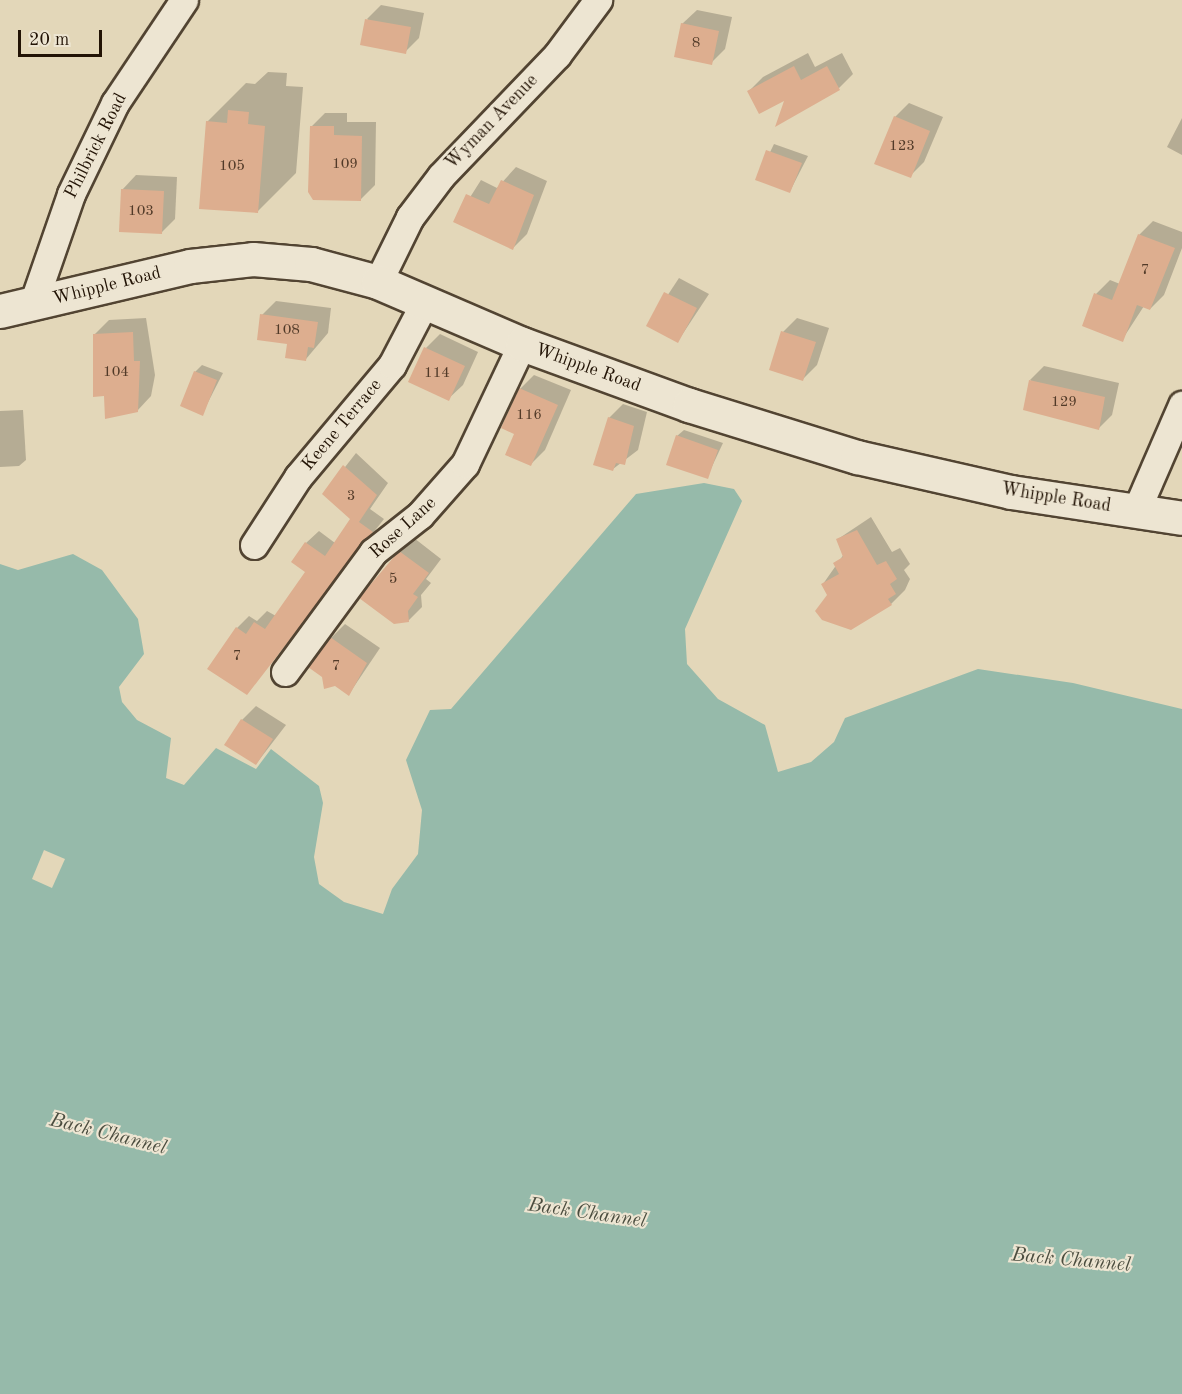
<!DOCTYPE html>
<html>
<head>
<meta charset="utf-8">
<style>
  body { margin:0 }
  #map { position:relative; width:1182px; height:1394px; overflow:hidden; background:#e3d7b9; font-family:"Old Standard TT",serif }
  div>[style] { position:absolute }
  .water>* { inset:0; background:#96baaa }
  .pier>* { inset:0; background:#e3d7b9 }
  .shadow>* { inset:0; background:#0003 }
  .building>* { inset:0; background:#ddae8f }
  .roads { filter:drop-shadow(2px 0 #524432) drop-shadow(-2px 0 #524432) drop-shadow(0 2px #524432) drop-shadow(0 -2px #524432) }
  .minor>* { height:27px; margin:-13.5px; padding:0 13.5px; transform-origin:13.5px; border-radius:13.5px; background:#ede5d2 }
  .secondary>* { height:33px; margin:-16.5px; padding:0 16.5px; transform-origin:16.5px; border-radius:16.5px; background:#ede5d2 }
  span { translate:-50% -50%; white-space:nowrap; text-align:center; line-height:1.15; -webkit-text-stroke:4.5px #ede5d2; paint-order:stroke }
  .number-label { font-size:15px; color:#513a28 }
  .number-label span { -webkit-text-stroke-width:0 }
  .street-label { font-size:18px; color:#221305 }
  .water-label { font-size:20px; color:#4b4d3f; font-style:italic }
  .scale { position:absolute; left:18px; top:30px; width:84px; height:27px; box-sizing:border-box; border:3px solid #221305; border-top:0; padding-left:8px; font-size:18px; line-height:21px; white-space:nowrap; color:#221305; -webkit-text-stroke:4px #ede5d2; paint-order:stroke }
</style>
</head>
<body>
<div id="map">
  <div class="water">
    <div style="clip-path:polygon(704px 483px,734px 489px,742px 501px,685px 629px,687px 664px,718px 699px,765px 725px,778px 772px,811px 762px,834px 742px,845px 718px,978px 669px,1073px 683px,1182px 709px,1182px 1394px,0 1394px,0 564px,18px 570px,73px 554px,102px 570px,138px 619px,144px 654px,119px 687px,122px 702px,137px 720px,171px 738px,166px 778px,184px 785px,216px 748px,256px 769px,271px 749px,319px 786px,323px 803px,314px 857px,319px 884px,344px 902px,383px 914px,392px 889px,418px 854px,422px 810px,406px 760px,430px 710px,451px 709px,636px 494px)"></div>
  </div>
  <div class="pier">
    <div style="clip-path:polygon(44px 850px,65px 859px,52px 888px,32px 879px)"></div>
  </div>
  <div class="shadow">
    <div style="clip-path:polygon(381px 5px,424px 13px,419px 38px,405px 52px,367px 19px)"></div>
    <div style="clip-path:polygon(697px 10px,732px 17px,725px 49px,711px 63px,682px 24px)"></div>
    <div style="clip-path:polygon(808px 53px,815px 67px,842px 53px,853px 74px,839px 88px,787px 97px,749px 91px,763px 77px)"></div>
    <div style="clip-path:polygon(268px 72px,287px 73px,286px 86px,303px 87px,296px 173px,257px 212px,207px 122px,246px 83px,255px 84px)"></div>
    <div style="clip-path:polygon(909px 103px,943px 117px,924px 162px,910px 176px,895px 117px)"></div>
    <div style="clip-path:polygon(325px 113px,347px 113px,347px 122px,376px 122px,375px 185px,361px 199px,311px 127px)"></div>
    <div style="clip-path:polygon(1182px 118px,1182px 155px,1167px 147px)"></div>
    <div style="clip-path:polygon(774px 144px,808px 156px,790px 191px,757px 179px)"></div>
    <div style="clip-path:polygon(516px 167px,547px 181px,527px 234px,513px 248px,455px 221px,481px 180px,497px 188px)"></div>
    <div style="clip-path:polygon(136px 175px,177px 177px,175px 219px,161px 233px,122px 190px)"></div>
    <div style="clip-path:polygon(1153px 221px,1182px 232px,1182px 248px,1164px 295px,1150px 309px,1144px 306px,1122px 340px,1096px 294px,1110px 280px,1120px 284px,1139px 235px)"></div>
    <div style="clip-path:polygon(679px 278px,709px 294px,678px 341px,648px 325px)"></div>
    <div style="clip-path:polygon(276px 301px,331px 308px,328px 333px,306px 359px,262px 315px)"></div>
    <div style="clip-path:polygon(146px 318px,155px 375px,151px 396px,137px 411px,105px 394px,95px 334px,109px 320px)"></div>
    <div style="clip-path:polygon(797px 318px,829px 328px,817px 365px,803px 379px,783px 332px)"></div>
    <div style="clip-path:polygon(440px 334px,478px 352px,463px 385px,448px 399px,426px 348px)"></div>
    <div style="clip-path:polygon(202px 365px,223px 373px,202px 414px,195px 372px)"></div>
    <div style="clip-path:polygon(1044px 366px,1119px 383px,1112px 415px,1098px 429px,1030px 380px)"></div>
    <div style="clip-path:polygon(534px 375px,571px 390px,545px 450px,531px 464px,516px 433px,520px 389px)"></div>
    <div style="clip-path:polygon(623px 404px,647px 412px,638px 450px,613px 469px,609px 418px)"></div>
    <div style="clip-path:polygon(23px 410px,26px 460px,19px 466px,0 467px,0 411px)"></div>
    <div style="clip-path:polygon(684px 430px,723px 443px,707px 477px,677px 436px)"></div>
    <div style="clip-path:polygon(356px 453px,388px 483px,370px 509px,384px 519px,247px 693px,237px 628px,249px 616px,257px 621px,267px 611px,276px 616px,307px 571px,306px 543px,319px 531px,335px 543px,352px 519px,324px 494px)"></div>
    <div style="clip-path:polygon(871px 517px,892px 552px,900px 548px,910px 564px,904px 570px,910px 579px,905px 590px,891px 604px,829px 595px,823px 584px,844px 554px,838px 539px)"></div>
    <div style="clip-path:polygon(414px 538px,441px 559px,426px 579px,431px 583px,421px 595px,422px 607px,408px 621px,400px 552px)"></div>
    <div style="clip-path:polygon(345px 624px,380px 648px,349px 694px,331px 638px)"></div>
    <div style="clip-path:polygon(256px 706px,286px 725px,256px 764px,242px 720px)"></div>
  </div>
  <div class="building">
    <div style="clip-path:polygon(365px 19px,411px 27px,406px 54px,360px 45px)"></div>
    <div style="clip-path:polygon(681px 23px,719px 31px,712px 65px,674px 57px)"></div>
    <div style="clip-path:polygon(794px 66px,801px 80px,827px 66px,840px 90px,775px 127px,784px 101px,759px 114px,747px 91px)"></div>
    <div style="clip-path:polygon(228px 110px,249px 112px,248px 124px,265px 126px,258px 213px,199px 209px,206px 121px,227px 123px)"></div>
    <div style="clip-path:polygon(894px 116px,930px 131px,911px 178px,874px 164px)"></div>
    <div style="clip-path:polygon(310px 126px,334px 126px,334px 135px,362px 136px,361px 201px,313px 200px,308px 192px)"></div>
    <div style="clip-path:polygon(766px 150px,802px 163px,790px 193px,755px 180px)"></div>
    <div style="clip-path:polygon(501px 180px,534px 195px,513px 250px,453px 222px,466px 194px,489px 204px)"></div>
    <div style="clip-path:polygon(121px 189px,164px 191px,162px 234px,119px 232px)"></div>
    <div style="clip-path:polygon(1138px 234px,1175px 248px,1150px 310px,1137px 305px,1123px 342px,1082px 326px,1094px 293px,1112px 300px)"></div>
    <div style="clip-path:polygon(664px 292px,697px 308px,678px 343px,646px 326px)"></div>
    <div style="clip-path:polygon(260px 314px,318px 322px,314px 348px,308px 347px,306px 361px,285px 358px,287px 344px,257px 340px)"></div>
    <div style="clip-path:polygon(781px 331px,816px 342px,803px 381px,769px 370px)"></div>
    <div style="clip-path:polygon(133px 332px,134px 361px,140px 361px,138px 412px,105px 419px,104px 396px,93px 397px,93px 334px)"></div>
    <div style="clip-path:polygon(424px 347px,465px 366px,449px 401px,408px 382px)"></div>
    <div style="clip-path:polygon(194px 371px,217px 380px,203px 416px,180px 406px)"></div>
    <div style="clip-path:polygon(1029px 380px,1105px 397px,1099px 430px,1023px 410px)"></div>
    <div style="clip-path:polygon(519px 388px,558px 405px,531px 466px,505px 455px,514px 434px,501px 428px)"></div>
    <div style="clip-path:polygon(608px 417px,634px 426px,625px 465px,616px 463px,613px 471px,593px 465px)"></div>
    <div style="clip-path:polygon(676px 435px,718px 450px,708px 479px,666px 465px)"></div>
    <div style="clip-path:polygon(343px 465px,377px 495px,359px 522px,373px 532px,247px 695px,207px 669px,236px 627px,246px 634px,254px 622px,265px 629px,305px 572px,291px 562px,305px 542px,325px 556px,350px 519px,322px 494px)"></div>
    <div style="clip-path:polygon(857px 530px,877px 565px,886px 561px,897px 579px,890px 584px,896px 594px,888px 599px,892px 605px,851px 630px,822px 620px,815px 611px,827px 595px,821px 584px,839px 574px,833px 563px,843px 557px,836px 539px)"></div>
    <div style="clip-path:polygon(399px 551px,429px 573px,413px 594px,418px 597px,408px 611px,409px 622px,394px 624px,359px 598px)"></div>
    <div style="clip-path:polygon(330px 637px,367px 663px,349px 696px,335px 686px,324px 689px,322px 677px,308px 667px)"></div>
    <div style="clip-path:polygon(241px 719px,273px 739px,256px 765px,224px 745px)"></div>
  </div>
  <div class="roads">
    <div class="minor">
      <div style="left:378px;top:282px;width:72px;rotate:-63.8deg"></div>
      <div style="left:410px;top:217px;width:51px;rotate:-52.9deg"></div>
      <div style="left:441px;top:176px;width:168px;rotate:-46.2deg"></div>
      <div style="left:557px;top:55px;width:69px;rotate:-53.3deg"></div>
      <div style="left:33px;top:304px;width:116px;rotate:-70.9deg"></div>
      <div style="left:71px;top:194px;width:101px;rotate:-64.2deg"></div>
      <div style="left:115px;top:103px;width:124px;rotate:-56.2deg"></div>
      <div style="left:1136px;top:511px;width:116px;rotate:-66.5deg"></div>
      <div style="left:254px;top:545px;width:81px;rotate:-57.1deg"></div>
      <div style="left:298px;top:477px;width:146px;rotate:-50deg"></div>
      <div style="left:392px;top:365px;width:71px;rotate:-62.4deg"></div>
      <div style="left:285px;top:672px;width:149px;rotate:-53.7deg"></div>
      <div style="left:373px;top:552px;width:60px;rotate:-38.2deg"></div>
      <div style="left:420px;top:515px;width:68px;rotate:-48.6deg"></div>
      <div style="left:465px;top:464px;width:133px;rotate:-64.6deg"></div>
    </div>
    <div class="secondary">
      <div style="left:0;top:311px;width:195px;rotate:-13.3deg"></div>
      <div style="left:190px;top:266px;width:63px;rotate:-6.3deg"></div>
      <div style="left:253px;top:259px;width:58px;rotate:4.9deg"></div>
      <div style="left:311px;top:264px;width:69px;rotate:15deg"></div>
      <div style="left:378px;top:282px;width:157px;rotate:23.3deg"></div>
      <div style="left:522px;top:344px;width:178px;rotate:20.1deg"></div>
      <div style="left:689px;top:405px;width:176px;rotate:17.2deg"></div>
      <div style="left:857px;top:457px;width:158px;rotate:12.8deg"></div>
      <div style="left:1011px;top:492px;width:173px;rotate:8.6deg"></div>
    </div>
  </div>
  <div class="number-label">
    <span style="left:696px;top:44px">8</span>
    <span style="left:902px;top:147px">123</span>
    <span style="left:345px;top:165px">109</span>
    <span style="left:232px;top:167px">105</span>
    <span style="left:141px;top:212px">103</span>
    <span style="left:1145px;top:271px">7</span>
    <span style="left:287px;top:331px">108</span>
    <span style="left:116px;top:373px">104</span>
    <span style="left:437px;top:374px">114</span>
    <span style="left:1064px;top:403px">129</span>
    <span style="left:529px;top:416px">116</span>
    <span style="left:351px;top:497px">3</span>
    <span style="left:393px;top:580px">5</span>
    <span style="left:237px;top:657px">7</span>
    <span style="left:336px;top:667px">7</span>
  </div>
  <div class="street-label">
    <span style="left:492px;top:122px;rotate:-46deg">Wyman Avenue</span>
    <span style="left:96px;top:146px;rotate:-63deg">Philbrick Road</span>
    <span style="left:107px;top:286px;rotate:-14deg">Whipple Road</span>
    <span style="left:588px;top:368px;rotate:20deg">Whipple Road</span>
    <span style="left:342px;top:425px;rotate:-50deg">Keene Terrace</span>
    <span style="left:1056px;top:498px;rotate:9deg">Whipple Road</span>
    <span style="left:403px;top:528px;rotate:-42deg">Rose Lane</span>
  </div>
  <div class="water-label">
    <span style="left:108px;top:1135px;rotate:14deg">Back Channel</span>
    <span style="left:587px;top:1214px;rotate:8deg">Back Channel</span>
    <span style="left:1071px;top:1261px;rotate:5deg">Back Channel</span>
  </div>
  <div class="scale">20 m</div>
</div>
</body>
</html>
